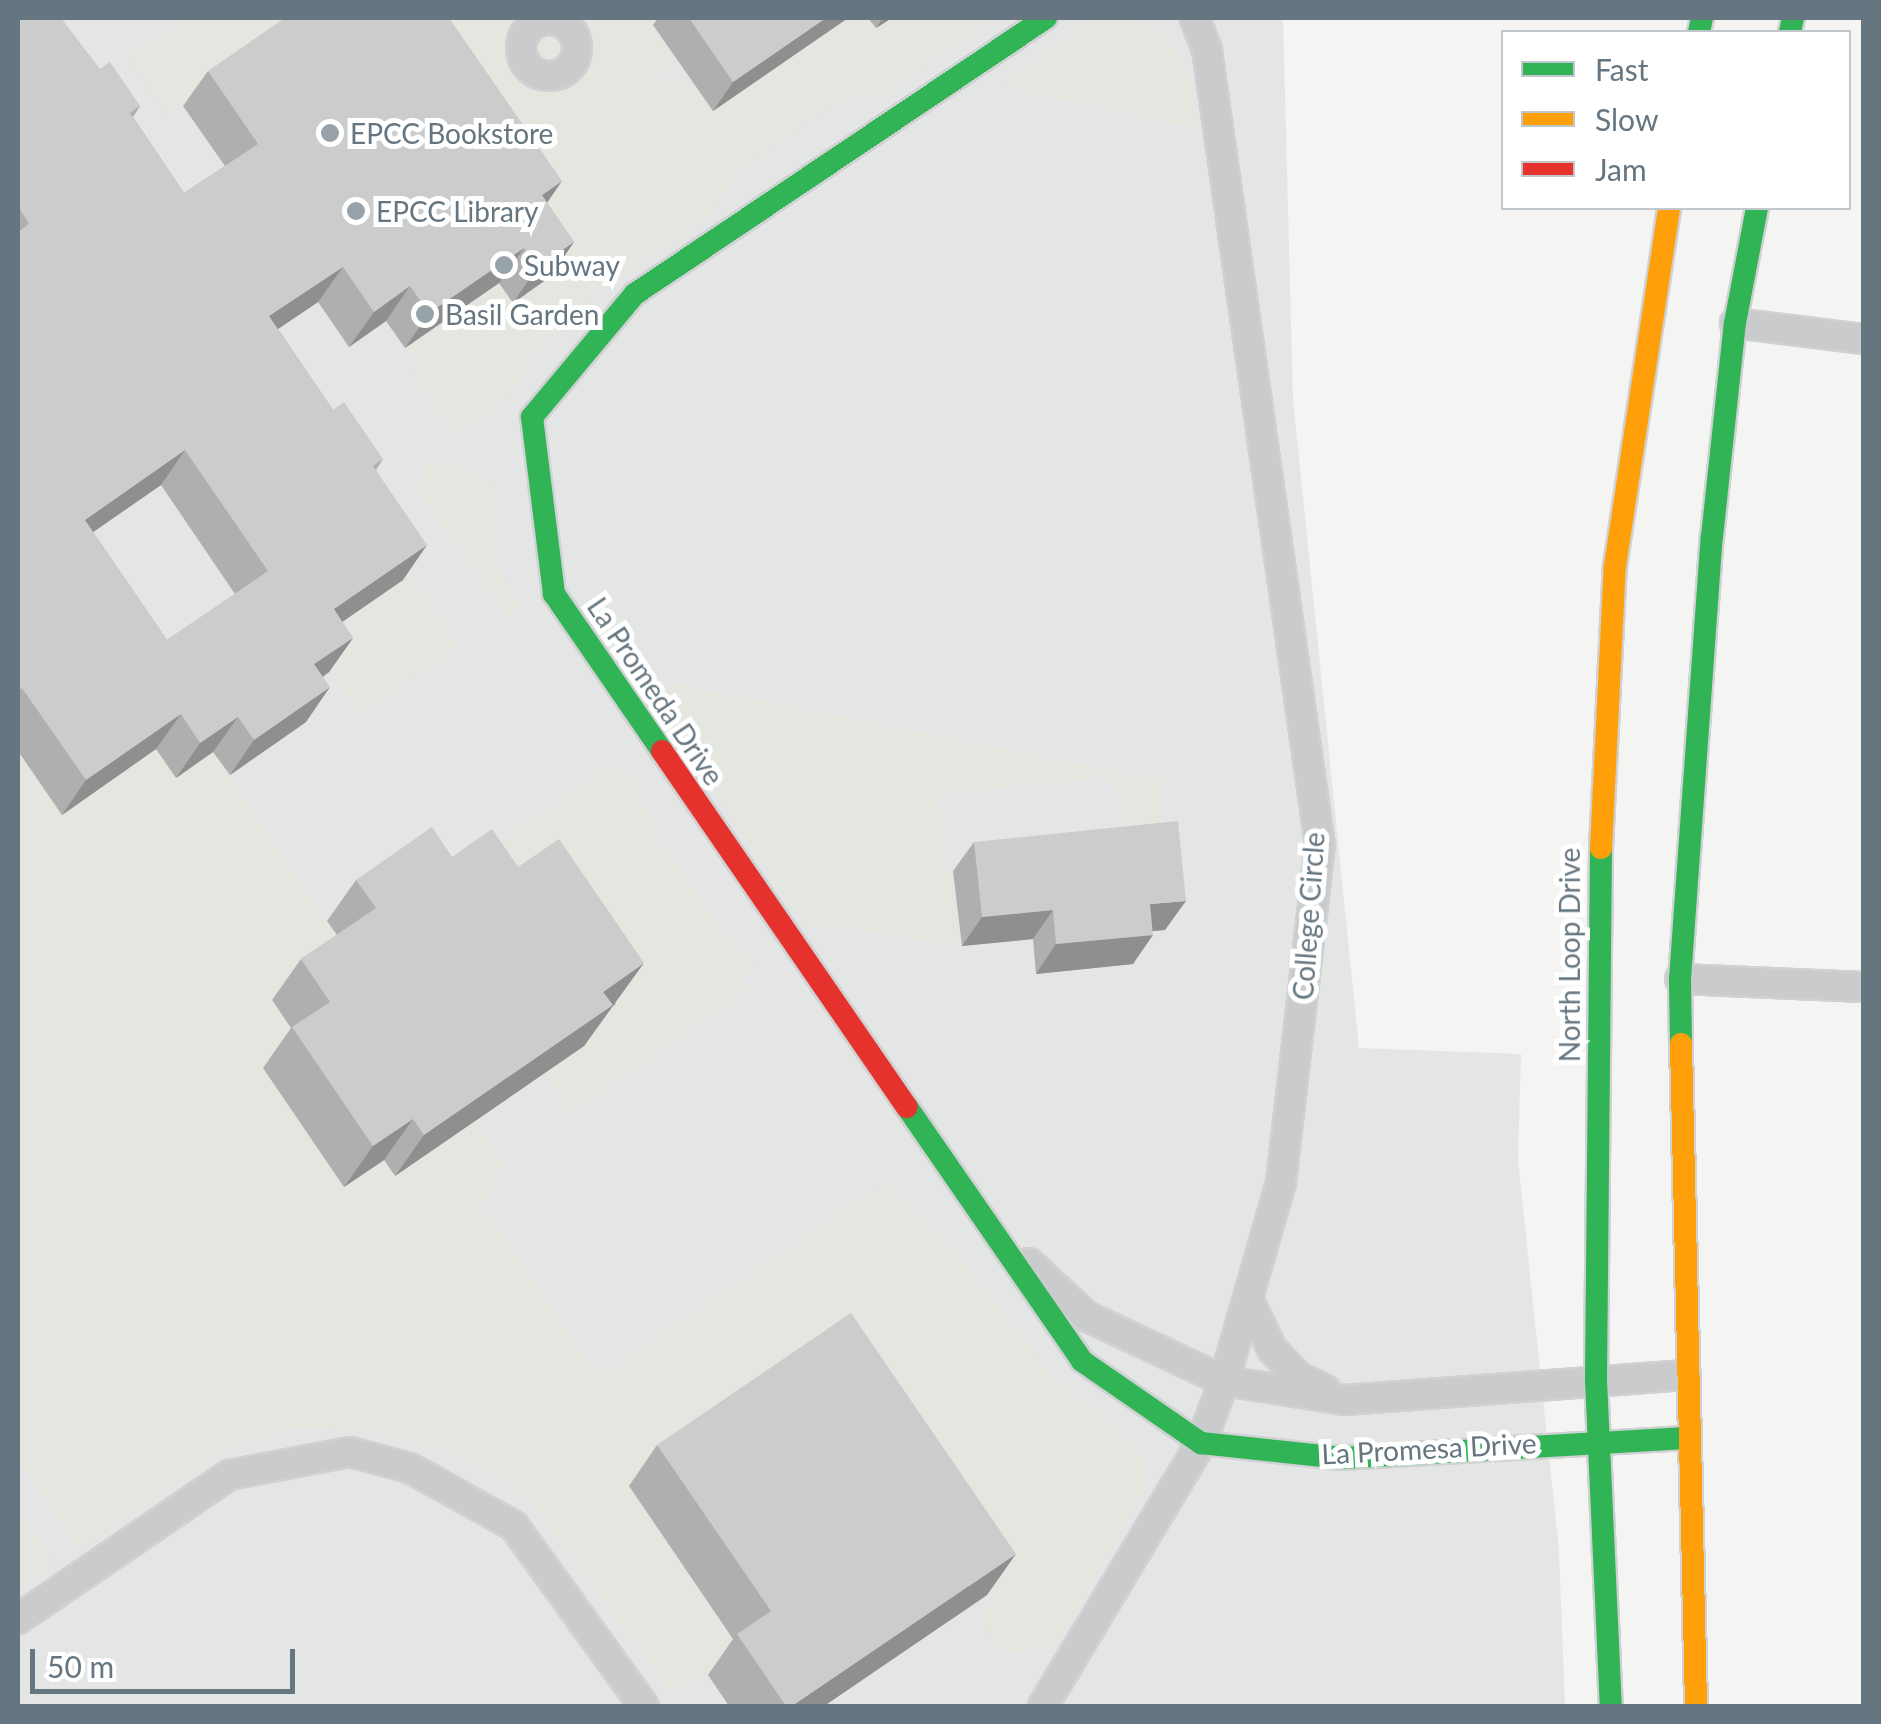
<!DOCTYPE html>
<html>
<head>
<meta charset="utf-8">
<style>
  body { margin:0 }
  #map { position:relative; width:1881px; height:1724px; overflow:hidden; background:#f4f4f2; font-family:Lato,sans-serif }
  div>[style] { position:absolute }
  .built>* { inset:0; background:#e4e5e5 }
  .green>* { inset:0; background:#e4e6e0 }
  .roads { filter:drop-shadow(2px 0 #d0d1d2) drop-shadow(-2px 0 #d0d1d2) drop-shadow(0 2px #d0d1d2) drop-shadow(0 -2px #d0d1d2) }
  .street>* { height:28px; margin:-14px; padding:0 14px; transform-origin:14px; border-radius:14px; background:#cacbcc }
  .street>.ring { margin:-14px; padding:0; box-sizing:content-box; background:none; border:28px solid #cacbcc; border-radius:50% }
  .fast>* { height:22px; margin:-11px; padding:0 11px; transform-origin:11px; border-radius:11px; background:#30b455 }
  .slow>* { height:22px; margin:-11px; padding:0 11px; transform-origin:11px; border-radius:11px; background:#ff9f0a }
  .jam>* { height:22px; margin:-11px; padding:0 11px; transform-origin:11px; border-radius:11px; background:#e5322d }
  .wall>* { inset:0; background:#afafaf }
  .shaded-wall>* { inset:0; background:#8e8f8f }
  .building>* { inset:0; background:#cbcccc }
  .dots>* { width:28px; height:28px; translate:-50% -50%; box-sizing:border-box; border:5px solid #fff; border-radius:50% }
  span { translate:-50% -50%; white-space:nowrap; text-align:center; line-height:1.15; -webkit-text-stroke:10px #fff; paint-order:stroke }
  .poi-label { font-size:28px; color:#657681 }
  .left { translate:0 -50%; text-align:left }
  .street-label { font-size:28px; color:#657681 }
  .frame { position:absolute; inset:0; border:20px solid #657681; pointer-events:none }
  .legend { position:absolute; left:1501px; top:30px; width:350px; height:180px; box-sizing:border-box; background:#fff; border:2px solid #c1c8cd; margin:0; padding:12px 18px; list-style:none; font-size:30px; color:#657681 }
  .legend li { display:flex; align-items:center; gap:20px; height:50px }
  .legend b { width:50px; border:2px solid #c1c8cd }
  .scale { position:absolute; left:30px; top:1649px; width:265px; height:45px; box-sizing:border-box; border:5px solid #657681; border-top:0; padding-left:12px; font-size:30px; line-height:35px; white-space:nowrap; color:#657681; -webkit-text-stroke:8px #fff; paint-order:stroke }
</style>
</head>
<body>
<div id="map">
  <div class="built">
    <div style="clip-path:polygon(18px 18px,1283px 18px,1293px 399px,1359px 1048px,1521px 1054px,1518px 1160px,1559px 1551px,1565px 1706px,18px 1706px)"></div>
  </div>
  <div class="green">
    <div style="clip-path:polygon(185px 18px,311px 18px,167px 118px,127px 58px)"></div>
    <div style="clip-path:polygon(400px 18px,647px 18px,677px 60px,657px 74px,666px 88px,687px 74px,713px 111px,848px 18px,995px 18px,882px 96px,848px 95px,735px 172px,713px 213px,592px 296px,537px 350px,507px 399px,454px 438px,411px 373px,419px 367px,405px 348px)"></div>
    <div style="clip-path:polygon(1094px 19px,1138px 21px,1161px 32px,1192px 75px,1198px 129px,999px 86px)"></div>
    <div style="clip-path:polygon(428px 457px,492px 482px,499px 566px,521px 609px,507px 619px,418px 490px)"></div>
    <div style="clip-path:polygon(412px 575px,460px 645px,361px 715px,317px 656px,283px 663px)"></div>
    <div style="clip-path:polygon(641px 677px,1163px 780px,1157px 851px,1121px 854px,1113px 777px,937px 794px,962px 946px,803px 923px)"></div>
    <div style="clip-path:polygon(182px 731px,165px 761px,175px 777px,213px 752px,347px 949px,301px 1043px,344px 1187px,384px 1160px,396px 1176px,475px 1121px,504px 1160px,482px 1206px,600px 1377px,885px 1182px,961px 1258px,1053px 1376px,1136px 1447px,1145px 1463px,1147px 1484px,1061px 1639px,1032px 1651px,1008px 1652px,984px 1635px,987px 1595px,742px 1652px,708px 1675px,668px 1689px,525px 1495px,465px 1458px,379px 1431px,292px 1428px,239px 1442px,78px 1549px,18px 1462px,18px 751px,62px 814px)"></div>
    <div style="clip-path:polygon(607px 766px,633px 781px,662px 845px,737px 948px,761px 961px,740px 978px,749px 991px,569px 1112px,545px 1074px,583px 1047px,575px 1033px,615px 1004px,463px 870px)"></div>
    <div style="clip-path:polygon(18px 1507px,55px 1562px,18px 1588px)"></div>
  </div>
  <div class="roads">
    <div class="street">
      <div class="ring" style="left:521px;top:20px;width:28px;height:28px"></div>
      <div style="left:1735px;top:323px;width:130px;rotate:7.1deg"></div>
      <div style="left:1680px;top:979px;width:184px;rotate:2.5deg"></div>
      <div style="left:1029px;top:1263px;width:78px;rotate:42.9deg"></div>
      <div style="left:1086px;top:1316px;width:153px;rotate:25.2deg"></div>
      <div style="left:1224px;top:1381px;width:122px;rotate:8.9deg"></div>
      <div style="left:1345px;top:1400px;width:342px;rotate:-4.2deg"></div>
      <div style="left:1248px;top:1299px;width:55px;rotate:64.4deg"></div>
      <div style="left:1272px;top:1349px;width:37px;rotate:47deg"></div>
      <div style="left:1297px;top:1376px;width:32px;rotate:26deg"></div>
      <div style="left:18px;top:1619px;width:255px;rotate:-34.3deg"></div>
      <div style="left:229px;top:1475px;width:123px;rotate:-10.8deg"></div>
      <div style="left:350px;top:1452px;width:62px;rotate:14.9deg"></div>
      <div style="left:410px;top:1468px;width:119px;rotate:29.1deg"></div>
      <div style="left:514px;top:1526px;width:222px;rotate:54.2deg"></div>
      <div style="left:1043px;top:1706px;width:307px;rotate:-59deg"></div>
      <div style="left:1201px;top:1443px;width:66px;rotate:-69.6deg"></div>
      <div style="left:1224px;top:1381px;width:207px;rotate:-74deg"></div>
      <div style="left:1281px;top:1182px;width:339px;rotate:-83.4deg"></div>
      <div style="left:1320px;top:845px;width:803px;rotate:-98.09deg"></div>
      <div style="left:1207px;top:50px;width:34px;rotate:-111deg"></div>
    </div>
    <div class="fast">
      <div style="left:1699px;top:32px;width:14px;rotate:-78deg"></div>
      <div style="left:1790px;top:32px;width:14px;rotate:-78deg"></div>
      <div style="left:662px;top:751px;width:191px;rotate:-124.5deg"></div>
      <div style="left:554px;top:594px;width:178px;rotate:-97.1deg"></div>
      <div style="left:532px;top:417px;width:160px;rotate:-50.1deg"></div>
      <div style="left:635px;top:294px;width:495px;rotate:-33.9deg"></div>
      <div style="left:1601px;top:848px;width:532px;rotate:90.54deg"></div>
      <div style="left:1596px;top:1380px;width:326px;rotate:87.4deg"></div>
      <div style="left:1681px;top:1044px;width:65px;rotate:-90.9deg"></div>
      <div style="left:1680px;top:979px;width:443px;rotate:-85.9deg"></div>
      <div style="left:1712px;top:537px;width:215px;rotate:-83.9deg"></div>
      <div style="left:1735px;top:323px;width:117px;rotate:-79.2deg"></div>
      <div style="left:907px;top:1107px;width:308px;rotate:55.4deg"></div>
      <div style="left:1082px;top:1361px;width:145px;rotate:34.6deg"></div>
      <div style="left:1201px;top:1443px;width:141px;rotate:6.1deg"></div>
      <div style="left:1341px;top:1458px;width:346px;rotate:-3.3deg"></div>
    </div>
    <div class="slow">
      <div style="left:1601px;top:848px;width:282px;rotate:-87.2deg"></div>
      <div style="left:1615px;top:566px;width:362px;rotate:-81.4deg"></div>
      <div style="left:1681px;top:1044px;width:662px;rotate:88.7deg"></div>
    </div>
    <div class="jam">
      <div style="left:662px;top:751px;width:432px;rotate:55.5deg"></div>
    </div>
  </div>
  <div class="wall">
    <div style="clip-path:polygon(evenodd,18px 18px,100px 69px,140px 106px,133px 117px,184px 193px,225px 166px,183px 106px,208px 71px,547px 203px,574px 242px,550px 277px,513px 303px,499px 283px,405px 348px,386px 321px,349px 347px,318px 302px,278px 329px,333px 410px,383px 459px,376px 470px,403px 580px,342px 622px,353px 638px,329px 672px,323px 677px,306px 722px,230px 775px,213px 752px,176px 778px,156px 749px,62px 815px,18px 751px,18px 18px,161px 485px,235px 594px,167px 640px,93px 532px,161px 485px)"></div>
    <div style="clip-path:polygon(658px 18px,848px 18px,713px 111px,653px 25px)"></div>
    <div style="clip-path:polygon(868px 18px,892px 18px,876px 28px)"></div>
    <div style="clip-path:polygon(974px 842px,1165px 930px,1153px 931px,1133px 964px,1036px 974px,1033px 939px,962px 946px,953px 871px)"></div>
    <div style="clip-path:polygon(452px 857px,616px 1004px,611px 1008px,584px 1046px,395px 1176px,384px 1160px,344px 1187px,263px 1068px,291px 1028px,272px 1000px,301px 959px,337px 935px,327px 921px,356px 880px)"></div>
    <div style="clip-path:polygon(657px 1445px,987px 1595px,824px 1706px,729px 1706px,708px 1675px,733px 1639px,629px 1486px)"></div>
  </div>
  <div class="shaded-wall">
    <div style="clip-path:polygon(826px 18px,848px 18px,713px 111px,733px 82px)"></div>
    <div style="clip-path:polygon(883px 18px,892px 18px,876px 28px)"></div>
    <div style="clip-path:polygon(562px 181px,538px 216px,542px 195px)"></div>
    <div style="clip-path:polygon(574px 242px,550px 277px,513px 303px,537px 268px)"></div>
    <div style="clip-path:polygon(524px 248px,499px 283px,405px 348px,429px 313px)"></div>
    <div style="clip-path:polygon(343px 267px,318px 302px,245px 351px,269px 316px)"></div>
    <div style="clip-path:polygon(410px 286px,386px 321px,349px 347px,374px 312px)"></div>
    <div style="clip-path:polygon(185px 450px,161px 485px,60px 555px,85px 520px)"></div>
    <div style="clip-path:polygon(427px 545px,403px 580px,310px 644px,334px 609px)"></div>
    <div style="clip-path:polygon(353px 638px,329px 672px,290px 699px,314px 664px)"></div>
    <div style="clip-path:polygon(330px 687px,306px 722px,230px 775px,254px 740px)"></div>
    <div style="clip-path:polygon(181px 714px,156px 749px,62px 815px,86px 780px)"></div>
    <div style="clip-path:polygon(238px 717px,213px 752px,176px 778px,200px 743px)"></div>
    <div style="clip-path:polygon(1186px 901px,1165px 930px,1130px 933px,1150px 904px)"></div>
    <div style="clip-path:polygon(1053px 910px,1033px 939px,962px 946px,982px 917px)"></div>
    <div style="clip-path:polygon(1153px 935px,1133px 964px,1036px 974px,1056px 944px)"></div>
    <div style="clip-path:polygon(644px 963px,584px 1046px,395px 1176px,424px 1135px,603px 992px)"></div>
    <div style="clip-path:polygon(413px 1119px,384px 1160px,344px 1187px,373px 1146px)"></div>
    <div style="clip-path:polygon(1016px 1554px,987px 1595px,824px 1706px,792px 1706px)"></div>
  </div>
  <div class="building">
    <div style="clip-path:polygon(evenodd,18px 18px,61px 18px,100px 69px,110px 62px,140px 106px,130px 113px,184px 193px,258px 144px,208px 71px,285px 18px,449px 18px,562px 181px,542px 195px,574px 242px,537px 268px,524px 248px,429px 313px,410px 286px,374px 312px,343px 267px,269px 316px,333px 410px,344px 402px,383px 459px,373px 466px,427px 545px,334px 609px,353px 638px,314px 664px,330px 687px,254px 740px,238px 717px,200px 743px,181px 714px,86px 780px,22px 688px,18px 691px,18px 232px,29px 224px,18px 206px,18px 18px,185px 450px,268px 571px,167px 640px,85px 520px,185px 450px)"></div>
    <div style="clip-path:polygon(689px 18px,826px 18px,733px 82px)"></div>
    <div style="clip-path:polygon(1178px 821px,1186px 901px,1150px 904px,1153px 935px,1056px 944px,1053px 910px,982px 917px,974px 842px)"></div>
    <div style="clip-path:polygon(432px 827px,452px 857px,492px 829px,518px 867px,559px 839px,644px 963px,603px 992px,613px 1005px,424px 1135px,413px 1119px,373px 1146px,292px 1027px,330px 1002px,301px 959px,376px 908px,356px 880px)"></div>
    <div style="clip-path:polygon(851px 1313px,1016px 1554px,792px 1706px,786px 1706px,737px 1634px,771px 1611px,657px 1445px)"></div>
  </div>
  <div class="dots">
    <div style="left:330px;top:133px;background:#97a2a9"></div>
    <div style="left:356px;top:211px;background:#97a2a9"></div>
    <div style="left:504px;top:265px;background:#97a2a9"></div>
    <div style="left:425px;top:314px;background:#97a2a9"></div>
  </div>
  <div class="poi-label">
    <span class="left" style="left:350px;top:133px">EPCC Bookstore</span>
    <span class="left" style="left:376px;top:211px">EPCC Library</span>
    <span class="left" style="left:524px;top:265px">Subway</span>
    <span class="left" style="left:445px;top:314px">Basil Garden</span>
  </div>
  <div class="street-label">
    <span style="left:656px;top:691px;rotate:56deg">La Promeda Drive</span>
    <span style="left:1308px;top:916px;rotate:-86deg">College Circle</span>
    <span style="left:1569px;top:955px;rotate:-90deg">North Loop Drive</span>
    <span style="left:1429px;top:1448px;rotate:-3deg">La Promesa Drive</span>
  </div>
  <div class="frame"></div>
  <ul class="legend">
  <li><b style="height:12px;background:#30b455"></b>Fast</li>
  <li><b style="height:12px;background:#ff9f0a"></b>Slow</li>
  <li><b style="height:12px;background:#e5322d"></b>Jam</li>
  </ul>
  <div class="scale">50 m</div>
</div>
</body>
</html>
